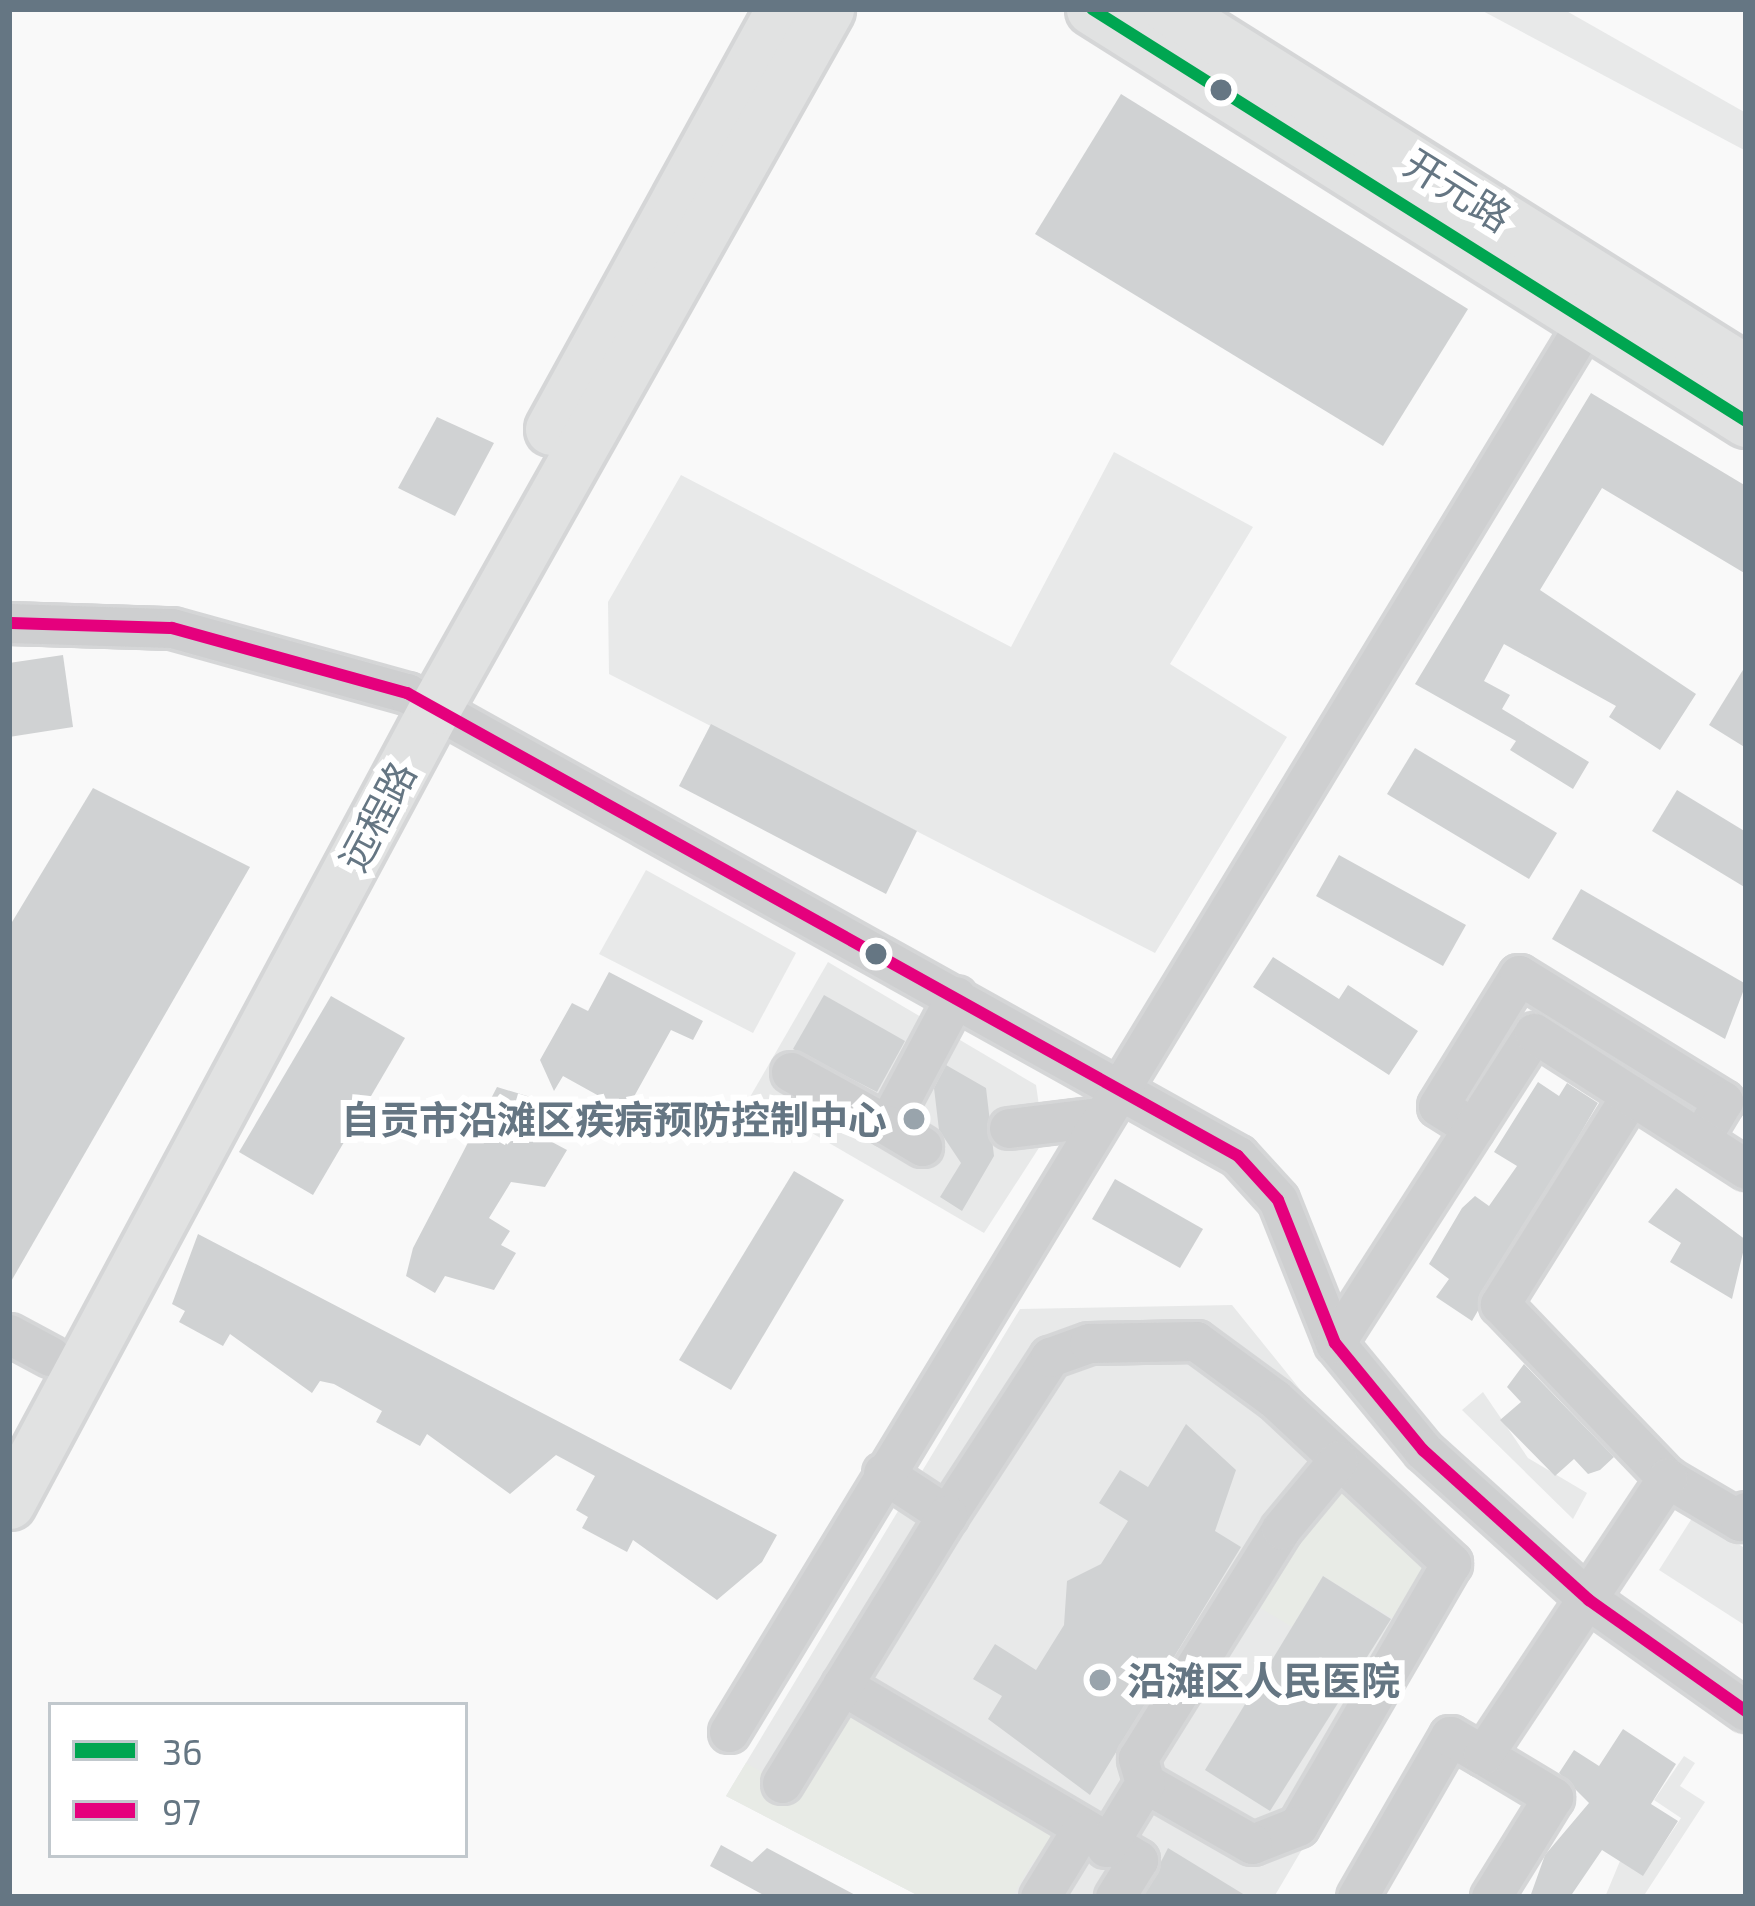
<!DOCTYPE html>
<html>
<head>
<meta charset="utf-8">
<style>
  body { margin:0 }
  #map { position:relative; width:1755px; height:1906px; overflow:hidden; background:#f9f9f9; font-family:"Exo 2","Noto Sans SC",sans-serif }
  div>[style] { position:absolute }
  .built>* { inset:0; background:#e8e9e9 }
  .green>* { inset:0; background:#e8ebe6 }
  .building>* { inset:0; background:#d0d2d3 }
  .roads { filter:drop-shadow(3px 0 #d5d6d7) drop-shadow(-3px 0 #d5d6d7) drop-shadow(0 3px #d5d6d7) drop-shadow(0 -3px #d5d6d7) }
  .minor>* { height:39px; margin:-19.5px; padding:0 19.5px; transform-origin:19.5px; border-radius:19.5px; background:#cecfd0 }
  .major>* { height:51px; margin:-25.5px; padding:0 25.5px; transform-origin:25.5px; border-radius:25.5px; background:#e1e2e2 }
  .bus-1>* { height:12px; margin:-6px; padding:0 6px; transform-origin:6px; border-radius:6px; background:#00a651 }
  .bus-2>* { height:12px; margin:-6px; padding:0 6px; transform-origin:6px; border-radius:6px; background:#e5007d }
  .dots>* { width:33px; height:33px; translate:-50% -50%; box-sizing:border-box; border:6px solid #fff; border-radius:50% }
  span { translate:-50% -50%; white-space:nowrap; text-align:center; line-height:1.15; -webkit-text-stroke:12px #fff; paint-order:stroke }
  .street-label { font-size:39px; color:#657683 }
  .poi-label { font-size:39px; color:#657683; font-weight:700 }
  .right { translate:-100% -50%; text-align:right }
  .left { translate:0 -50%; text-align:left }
  .frame { position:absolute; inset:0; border:12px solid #657683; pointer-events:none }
  .legend { position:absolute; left:48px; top:1702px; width:420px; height:156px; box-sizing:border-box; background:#fff; border:3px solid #c1c8cd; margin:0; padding:15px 21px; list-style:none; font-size:36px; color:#657683 }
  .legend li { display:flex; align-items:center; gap:24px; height:60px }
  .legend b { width:60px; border:3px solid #c1c8cd }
</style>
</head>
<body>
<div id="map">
  <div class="built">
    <div style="clip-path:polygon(1479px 9px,1563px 9px,1746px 113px,1746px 151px)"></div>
    <div style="clip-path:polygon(1114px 452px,1253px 527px,1170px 664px,1287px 737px,1155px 953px,609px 674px,608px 602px,681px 475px,1011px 647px)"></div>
    <div style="clip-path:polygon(646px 870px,796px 953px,753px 1033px,599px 954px)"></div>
    <div style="clip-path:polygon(828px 962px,1036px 1085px,1044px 1140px,984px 1233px,750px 1097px)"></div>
    <div style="clip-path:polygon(1232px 1305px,1357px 1460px,1468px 1568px,1274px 1897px,921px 1897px,726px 1796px,1020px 1309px)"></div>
    <div style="clip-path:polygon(1483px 1392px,1528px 1458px,1587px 1493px,1573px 1519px,1462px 1410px)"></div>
    <div style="clip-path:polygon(1694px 1515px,1746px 1549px,1746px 1626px,1659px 1570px)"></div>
    <div style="clip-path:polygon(1684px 1756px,1695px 1763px,1680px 1786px,1705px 1802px,1643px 1897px,1605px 1897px,1620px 1861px,1643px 1875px,1681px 1818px,1654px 1800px)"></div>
  </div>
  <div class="green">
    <div style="clip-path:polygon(1332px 1492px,1351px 1492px,1433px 1558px,1406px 1626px,1323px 1576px,1292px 1627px,1252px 1603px)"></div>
    <div style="clip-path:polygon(842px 1709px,1065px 1833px,1048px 1867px,1034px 1860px,1012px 1897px,921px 1897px,726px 1796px,746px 1763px,790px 1788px)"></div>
  </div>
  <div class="building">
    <div style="clip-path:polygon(1121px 94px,1468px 309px,1383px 446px,1035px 234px)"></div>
    <div style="clip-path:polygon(1591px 393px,1746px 486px,1746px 574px,1602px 488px,1540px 590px,1696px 694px,1660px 750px,1609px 717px,1616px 706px,1504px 644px,1484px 681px,1510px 695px,1502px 709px,1589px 762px,1573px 789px,1510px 750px,1516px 741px,1415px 684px)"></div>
    <div style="clip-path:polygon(437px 417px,494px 443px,455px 516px,398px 488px)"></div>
    <div style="clip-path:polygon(63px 655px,73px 727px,9px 737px,9px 663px)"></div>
    <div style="clip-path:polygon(1746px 665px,1746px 748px,1709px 725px)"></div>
    <div style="clip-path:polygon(711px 724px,917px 831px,886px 894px,679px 786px)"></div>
    <div style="clip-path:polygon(1415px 748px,1557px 833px,1529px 879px,1387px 794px)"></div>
    <div style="clip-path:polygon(93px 788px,250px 867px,9px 1285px,9px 927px)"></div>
    <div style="clip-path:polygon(1677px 790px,1746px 832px,1746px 888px,1652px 831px)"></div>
    <div style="clip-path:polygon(1339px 855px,1466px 925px,1443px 966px,1316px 896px)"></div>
    <div style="clip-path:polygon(1581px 889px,1746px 984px,1725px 1039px,1552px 939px)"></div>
    <div style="clip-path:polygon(1273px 957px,1339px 999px,1348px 985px,1418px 1031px,1389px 1075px,1253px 987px)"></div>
    <div style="clip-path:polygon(609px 972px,703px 1021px,693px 1040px,671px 1030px,626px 1111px,563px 1076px,554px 1091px,540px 1060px,572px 1003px,588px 1011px)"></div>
    <div style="clip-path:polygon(824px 995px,905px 1041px,877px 1092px,793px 1049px)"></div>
    <div style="clip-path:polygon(331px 996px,405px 1038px,313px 1195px,239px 1152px)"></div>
    <div style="clip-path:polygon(946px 1065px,986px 1088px,994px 1156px,962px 1211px,940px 1197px,961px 1163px,939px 1130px,934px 1088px)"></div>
    <div style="clip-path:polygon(1538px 1082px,1559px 1096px,1567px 1083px,1598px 1103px,1472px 1321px,1436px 1297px,1449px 1279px,1429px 1264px,1462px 1208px,1475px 1196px,1489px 1206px,1517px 1166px,1494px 1152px)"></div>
    <div style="clip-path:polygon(497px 1087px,547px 1102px,539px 1115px,560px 1128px,552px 1142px,567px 1150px,545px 1187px,511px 1182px,489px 1218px,510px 1231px,501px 1245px,516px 1253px,494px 1290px,445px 1276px,435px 1293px,406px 1276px,413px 1248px)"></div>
    <div style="clip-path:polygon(794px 1171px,844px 1200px,731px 1390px,679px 1360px)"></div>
    <div style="clip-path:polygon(1115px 1179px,1203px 1229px,1180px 1268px,1092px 1219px)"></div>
    <div style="clip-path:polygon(1676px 1188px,1746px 1240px,1732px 1299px,1670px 1262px,1681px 1243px,1648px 1222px)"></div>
    <div style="clip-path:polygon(198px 1234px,777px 1535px,762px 1562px,717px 1600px,633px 1540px,627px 1552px,582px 1528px,588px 1517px,576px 1510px,595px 1476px,556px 1455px,510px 1494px,427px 1434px,420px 1446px,376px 1422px,382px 1411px,334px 1384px,320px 1381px,312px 1393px,230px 1334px,223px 1346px,179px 1322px,185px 1311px,172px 1304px)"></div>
    <div style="clip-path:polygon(1524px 1364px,1614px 1457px,1600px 1470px,1588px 1474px,1574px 1459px,1555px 1476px,1500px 1420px,1521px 1402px,1507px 1387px)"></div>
    <div style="clip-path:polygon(1186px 1424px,1236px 1470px,1215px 1531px,1241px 1547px,1090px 1795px,988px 1719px,1002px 1696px,973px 1679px,995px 1644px,1036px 1670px,1064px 1625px,1067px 1581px,1101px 1564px,1128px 1521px,1099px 1503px,1120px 1470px,1148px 1487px)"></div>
    <div style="clip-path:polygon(1323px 1576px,1391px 1619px,1270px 1811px,1205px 1770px)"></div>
    <div style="clip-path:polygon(1623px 1729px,1676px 1764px,1651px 1804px,1678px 1821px,1643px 1876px,1602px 1850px,1570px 1897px,1530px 1897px,1545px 1855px,1589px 1803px,1559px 1773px,1574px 1750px,1599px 1766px)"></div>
    <div style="clip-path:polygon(721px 1845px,752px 1862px,767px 1848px,859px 1897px,767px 1897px,710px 1866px)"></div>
    <div style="clip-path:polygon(1168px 1848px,1248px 1897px,1143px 1897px)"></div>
  </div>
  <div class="roads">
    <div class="minor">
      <div style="left:9px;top:623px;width:163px;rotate:1.8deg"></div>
      <div style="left:172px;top:628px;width:244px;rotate:15.5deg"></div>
      <div style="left:407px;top:693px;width:951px;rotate:29.12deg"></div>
      <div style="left:1238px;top:1156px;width:59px;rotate:47.7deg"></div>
      <div style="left:1278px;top:1200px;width:154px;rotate:68.3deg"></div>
      <div style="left:1335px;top:1343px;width:139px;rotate:50.6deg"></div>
      <div style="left:1423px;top:1450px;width:224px;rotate:42.1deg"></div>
      <div style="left:1589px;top:1600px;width:192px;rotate:35.3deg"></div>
      <div style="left:791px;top:1072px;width:110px;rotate:28.9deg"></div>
      <div style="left:887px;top:1125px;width:146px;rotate:-61.9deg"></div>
      <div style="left:1631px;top:1095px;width:247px;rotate:122.1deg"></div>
      <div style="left:1500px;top:1304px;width:241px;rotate:46.2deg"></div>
      <div style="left:1667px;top:1478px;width:85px;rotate:30.5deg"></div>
      <div style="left:1740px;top:1521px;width:11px;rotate:-56deg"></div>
      <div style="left:887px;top:1125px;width:41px;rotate:31deg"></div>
      <div style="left:1009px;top:1128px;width:90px;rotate:-7deg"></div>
      <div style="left:1473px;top:1128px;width:41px;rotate:-147.8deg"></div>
      <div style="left:1438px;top:1106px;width:154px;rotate:-58.3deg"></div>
      <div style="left:1519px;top:975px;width:240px;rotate:31.7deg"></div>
      <div style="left:1723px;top:1101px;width:44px;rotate:121.2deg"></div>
      <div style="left:9px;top:1334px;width:47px;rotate:28.2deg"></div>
      <div style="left:1335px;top:1343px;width:368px;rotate:-57.3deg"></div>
      <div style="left:1534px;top:1033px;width:252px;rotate:32.7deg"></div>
      <div style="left:883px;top:1473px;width:77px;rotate:33.3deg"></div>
      <div style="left:947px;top:1515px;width:189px;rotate:-56.9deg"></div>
      <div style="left:1050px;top:1357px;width:41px;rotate:-19.7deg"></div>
      <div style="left:1089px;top:1343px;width:107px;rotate:-1.1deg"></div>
      <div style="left:1196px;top:1341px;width:98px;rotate:36.3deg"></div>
      <div style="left:1275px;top:1399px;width:241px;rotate:43deg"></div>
      <div style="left:1451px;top:1563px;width:304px;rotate:120.2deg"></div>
      <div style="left:1298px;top:1826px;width:49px;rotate:158.6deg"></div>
      <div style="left:1252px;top:1844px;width:123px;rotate:-150.3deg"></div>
      <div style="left:1145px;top:1783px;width:26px;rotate:-106deg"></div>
      <div style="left:1138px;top:1758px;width:270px;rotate:-58deg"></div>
      <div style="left:1281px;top:1529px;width:89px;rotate:-50.4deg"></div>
      <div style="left:842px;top:1685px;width:344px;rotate:30.6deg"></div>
      <div style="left:1138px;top:1860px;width:44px;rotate:121.9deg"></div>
      <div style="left:729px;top:1732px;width:1681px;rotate:-58.7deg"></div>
      <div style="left:1483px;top:1755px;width:82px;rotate:31deg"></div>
      <div style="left:1553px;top:1797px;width:118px;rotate:121.8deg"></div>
      <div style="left:782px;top:1783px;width:315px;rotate:-58.4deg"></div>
      <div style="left:1106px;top:1847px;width:75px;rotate:-58.6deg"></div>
      <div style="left:1040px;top:1897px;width:76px;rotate:-58.4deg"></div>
      <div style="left:1357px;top:1897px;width:186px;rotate:-60deg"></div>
      <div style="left:1450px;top:1736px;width:38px;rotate:30deg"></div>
      <div style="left:1483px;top:1755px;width:333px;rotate:-56.4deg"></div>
    </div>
    <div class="major">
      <div style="left:1092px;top:9px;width:773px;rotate:32.21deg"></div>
      <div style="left:1169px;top:9px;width:681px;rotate:32.1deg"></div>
      <div style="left:551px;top:429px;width:479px;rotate:-61.2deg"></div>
      <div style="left:9px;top:1503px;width:902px;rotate:-61.82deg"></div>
      <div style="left:435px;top:708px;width:802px;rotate:-60.65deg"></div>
    </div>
  </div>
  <div class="bus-1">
    <div style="left:1092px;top:9px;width:773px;rotate:32.21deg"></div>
  </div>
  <div class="bus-2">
    <div style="left:9px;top:623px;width:163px;rotate:1.8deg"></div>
    <div style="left:172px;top:628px;width:244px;rotate:15.5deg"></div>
    <div style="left:407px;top:693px;width:951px;rotate:29.12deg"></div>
    <div style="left:1238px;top:1156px;width:59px;rotate:47.7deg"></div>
    <div style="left:1278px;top:1200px;width:154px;rotate:68.3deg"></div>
    <div style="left:1335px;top:1343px;width:139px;rotate:50.6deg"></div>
    <div style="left:1423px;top:1450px;width:224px;rotate:42.1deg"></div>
    <div style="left:1589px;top:1600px;width:192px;rotate:35.3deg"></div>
  </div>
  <div class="dots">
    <div style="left:1221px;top:90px;background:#657683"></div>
    <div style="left:876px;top:954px;background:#657683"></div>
    <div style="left:914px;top:1119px;background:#99a4ac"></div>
    <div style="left:1100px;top:1680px;background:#99a4ac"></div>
  </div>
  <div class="street-label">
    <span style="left:1458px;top:190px;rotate:32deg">开元路</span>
    <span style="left:377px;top:816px;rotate:-62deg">远程路</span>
  </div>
  <div class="poi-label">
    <span class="right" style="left:887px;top:1119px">自贡市沿滩区疾病预防控制中心</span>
    <span class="left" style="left:1127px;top:1680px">沿滩区人民医院</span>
  </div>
  <div class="frame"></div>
  <ul class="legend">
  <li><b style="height:15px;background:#00a651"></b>36</li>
  <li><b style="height:15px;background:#e5007d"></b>97</li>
  </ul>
</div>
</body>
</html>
